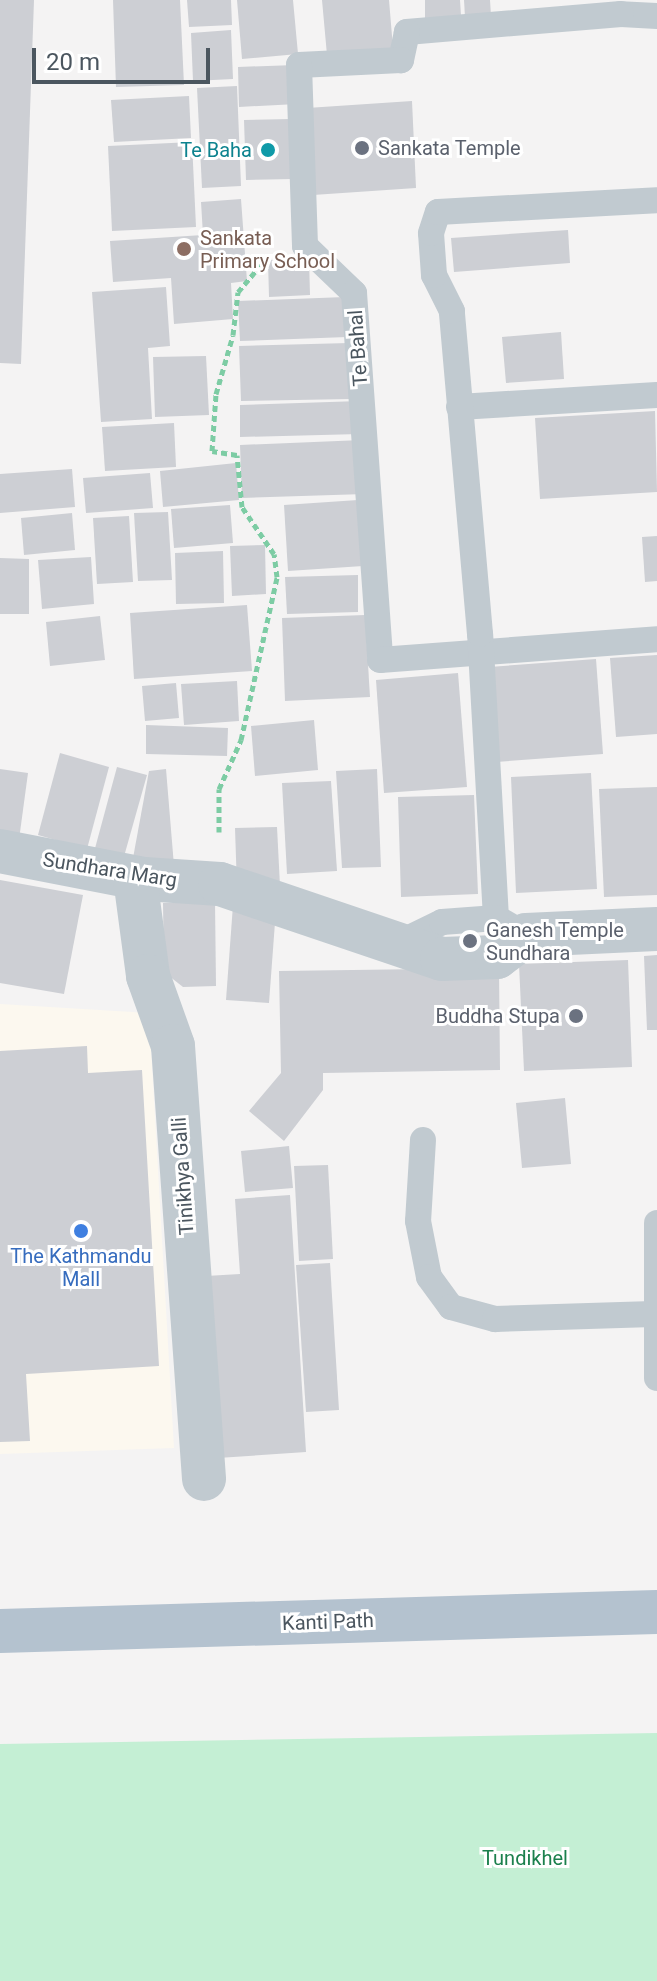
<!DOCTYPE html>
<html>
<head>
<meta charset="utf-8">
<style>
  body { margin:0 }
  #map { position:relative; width:657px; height:1981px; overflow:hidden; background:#f4f3f3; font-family:Roboto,sans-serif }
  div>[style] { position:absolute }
  .commercial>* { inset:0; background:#fcf8ef }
  .green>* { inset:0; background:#c4efd4 }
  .building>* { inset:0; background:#cdcfd4 }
  .path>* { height:5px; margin-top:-2.5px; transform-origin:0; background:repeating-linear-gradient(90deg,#7dcca4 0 6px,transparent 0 10px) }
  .lane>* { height:26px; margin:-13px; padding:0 13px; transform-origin:13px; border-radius:13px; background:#c1cad0 }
  .street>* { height:44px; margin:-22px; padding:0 22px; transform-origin:22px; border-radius:22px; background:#c1cad0 }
  .primary>* { height:44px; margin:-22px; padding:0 22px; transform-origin:22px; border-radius:22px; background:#b4c2cf }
  .dots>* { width:22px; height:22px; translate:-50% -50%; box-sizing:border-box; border:4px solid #fff; border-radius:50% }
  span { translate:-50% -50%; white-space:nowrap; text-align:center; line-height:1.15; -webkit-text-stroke:6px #fff; paint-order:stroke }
  .worship-label { font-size:20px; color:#5b616d }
  .left { translate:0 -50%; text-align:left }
  .right { translate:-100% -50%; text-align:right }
  .culture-label { font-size:20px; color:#0d838f }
  .education-label { font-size:20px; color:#785e54 }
  .street-label { font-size:20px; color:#4b565f }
  .shop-label { font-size:20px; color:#366cbe }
  .park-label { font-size:20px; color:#1b804d }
  .scale { position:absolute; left:32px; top:48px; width:178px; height:36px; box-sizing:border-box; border:4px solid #4b565f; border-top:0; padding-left:10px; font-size:24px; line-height:28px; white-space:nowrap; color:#4b565f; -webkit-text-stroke:6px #fff; paint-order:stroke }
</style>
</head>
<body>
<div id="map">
  <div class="commercial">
    <div style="clip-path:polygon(0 1004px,149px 1013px,174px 1448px,0 1454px)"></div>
  </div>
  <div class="green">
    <div style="clip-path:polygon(657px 1733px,657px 1981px,0 1981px,0 1744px)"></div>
  </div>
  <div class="building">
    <div style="clip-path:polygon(0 0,34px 0,21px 364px,0 363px)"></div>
    <div style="clip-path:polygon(113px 0,180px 0,184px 85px,116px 87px)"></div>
    <div style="clip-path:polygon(187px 0,231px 0,232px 25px,189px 27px)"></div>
    <div style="clip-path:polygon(237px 0,293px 0,298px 54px,242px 59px)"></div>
    <div style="clip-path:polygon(322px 0,389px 0,393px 48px,327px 55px)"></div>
    <div style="clip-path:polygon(425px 0,460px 0,461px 16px,425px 18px)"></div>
    <div style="clip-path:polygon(464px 0,490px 0,491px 16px,465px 17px)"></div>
    <div style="clip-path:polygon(231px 30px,233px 79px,193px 81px,191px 33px)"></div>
    <div style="clip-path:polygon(295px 65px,297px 104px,239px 107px,238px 67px)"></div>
    <div style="clip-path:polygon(237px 86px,241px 186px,202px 188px,197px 88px)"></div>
    <div style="clip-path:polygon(189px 96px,191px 138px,114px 142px,111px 100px)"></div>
    <div style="clip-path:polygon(412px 101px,416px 188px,313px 195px,307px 108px)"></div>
    <div style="clip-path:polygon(291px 119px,293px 179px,246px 180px,244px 120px)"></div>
    <div style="clip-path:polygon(192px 142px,196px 227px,112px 231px,108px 146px)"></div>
    <div style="clip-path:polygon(241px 199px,247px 281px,231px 283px,233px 319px,174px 324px,171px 278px,113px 282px,110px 241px,203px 235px,201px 202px)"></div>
    <div style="clip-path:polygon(568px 230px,570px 263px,454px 272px,451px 238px)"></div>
    <div style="clip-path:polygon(309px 259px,310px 295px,269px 297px,268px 260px)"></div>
    <div style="clip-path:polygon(166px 287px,170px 346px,148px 348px,152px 419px,101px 422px,92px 292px)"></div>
    <div style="clip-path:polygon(345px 297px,347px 337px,240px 341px,238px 301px)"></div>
    <div style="clip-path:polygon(561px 332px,564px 379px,506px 383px,502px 337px)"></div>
    <div style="clip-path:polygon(349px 343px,351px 399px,241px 401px,239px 346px)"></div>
    <div style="clip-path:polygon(206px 356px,209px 415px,155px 417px,153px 357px)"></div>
    <div style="clip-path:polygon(360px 401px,360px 434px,240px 437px,240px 405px)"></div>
    <div style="clip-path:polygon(655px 411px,657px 492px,540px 499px,535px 418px)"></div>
    <div style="clip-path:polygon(174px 423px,176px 467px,105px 471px,102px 427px)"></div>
    <div style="clip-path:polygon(362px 440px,365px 494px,242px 498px,240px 445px)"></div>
    <div style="clip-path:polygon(236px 463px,239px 500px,163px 507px,160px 471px)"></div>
    <div style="clip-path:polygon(72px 469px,75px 507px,0 513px,0 474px)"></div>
    <div style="clip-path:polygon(150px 473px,153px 508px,86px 513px,83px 478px)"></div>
    <div style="clip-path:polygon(358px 500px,363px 566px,288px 571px,284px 505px)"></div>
    <div style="clip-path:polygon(230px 505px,233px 543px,174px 548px,171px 509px)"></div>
    <div style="clip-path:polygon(168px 512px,172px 580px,138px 581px,134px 513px)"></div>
    <div style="clip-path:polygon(72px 513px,75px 550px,24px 555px,21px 518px)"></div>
    <div style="clip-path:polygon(129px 516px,133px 582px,97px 584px,93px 518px)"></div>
    <div style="clip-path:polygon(657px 536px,657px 581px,645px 582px,642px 537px)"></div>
    <div style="clip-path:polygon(265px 545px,266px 594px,232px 596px,230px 546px)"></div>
    <div style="clip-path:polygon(223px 551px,224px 603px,176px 604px,175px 553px)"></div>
    <div style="clip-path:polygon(91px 557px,94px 604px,42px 609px,38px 560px)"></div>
    <div style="clip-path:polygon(0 558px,29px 559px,29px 614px,0 614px)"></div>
    <div style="clip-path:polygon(358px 575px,358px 612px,287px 614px,285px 577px)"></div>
    <div style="clip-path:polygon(247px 605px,252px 671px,134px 679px,130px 613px)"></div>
    <div style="clip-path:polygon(365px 615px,370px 697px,285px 701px,282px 618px)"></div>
    <div style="clip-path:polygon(100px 616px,105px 660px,50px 666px,46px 622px)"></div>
    <div style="clip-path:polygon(657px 655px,657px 734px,616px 737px,610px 658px)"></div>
    <div style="clip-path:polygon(596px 659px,603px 754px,496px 762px,489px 667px)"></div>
    <div style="clip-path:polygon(458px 673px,467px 787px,384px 793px,376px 680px)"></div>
    <div style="clip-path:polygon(237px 681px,239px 721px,184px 725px,181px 684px)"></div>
    <div style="clip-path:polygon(176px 683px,179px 718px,145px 721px,142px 686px)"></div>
    <div style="clip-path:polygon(314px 720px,318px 770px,255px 776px,251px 726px)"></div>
    <div style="clip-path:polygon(146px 725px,228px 728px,227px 756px,146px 754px)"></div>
    <div style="clip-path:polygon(60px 753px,109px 767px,87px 849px,38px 835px)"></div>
    <div style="clip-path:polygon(117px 767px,147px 775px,123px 860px,94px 852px)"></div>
    <div style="clip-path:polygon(0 769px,28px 773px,18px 847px,0 845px)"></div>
    <div style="clip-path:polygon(166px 769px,174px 866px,133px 858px,149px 771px)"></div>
    <div style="clip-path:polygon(377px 769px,381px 867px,342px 868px,336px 771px)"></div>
    <div style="clip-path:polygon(591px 773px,597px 889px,516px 893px,511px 777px)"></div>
    <div style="clip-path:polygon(331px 781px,337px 871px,287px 874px,282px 783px)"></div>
    <div style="clip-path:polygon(657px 787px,657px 895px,604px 897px,599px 789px)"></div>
    <div style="clip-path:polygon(474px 795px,478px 894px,401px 897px,398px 797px)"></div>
    <div style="clip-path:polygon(277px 827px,280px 886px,237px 888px,235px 828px)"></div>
    <div style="clip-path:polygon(0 880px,83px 895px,64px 994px,0 983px)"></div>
    <div style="clip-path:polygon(215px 902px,216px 986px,183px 987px,164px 972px,163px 903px)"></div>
    <div style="clip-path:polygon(233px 905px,276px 909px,269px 1003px,226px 1000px)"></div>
    <div style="clip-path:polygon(657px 955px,657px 1030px,647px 1030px,644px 956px)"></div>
    <div style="clip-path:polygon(628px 960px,632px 1067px,524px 1071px,519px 964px)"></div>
    <div style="clip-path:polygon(499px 968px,500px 1070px,323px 1073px,323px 1090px,284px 1141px,249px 1111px,281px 1073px,279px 971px)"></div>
    <div style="clip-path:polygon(87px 1046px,88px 1073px,142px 1070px,159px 1366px,26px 1374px,30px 1441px,0 1442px,0 1051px)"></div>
    <div style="clip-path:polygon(565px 1098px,571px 1164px,522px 1168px,516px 1103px)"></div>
    <div style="clip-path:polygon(289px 1146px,293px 1188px,245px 1192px,241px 1151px)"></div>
    <div style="clip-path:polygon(328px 1165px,333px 1259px,299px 1261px,294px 1166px)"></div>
    <div style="clip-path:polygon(290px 1195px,306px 1452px,218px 1458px,206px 1276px,240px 1274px,235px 1199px)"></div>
    <div style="clip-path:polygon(330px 1263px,339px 1410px,306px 1412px,296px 1265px)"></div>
  </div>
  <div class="path">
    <div style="left:219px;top:832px;width:43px;rotate:-90deg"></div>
    <div style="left:219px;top:789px;width:54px;rotate:-65.8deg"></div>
    <div style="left:241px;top:740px;width:167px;rotate:-77.5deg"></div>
    <div style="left:277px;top:577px;width:23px;rotate:-97deg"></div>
    <div style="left:274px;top:554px;width:57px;rotate:-124.2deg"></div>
    <div style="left:242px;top:507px;width:52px;rotate:-95.5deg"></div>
    <div style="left:237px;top:455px;width:25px;rotate:-171deg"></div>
    <div style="left:212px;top:451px;width:57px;rotate:-86deg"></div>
    <div style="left:216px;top:394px;width:61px;rotate:-73.9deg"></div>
    <div style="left:233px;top:335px;width:43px;rotate:-83.4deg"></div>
    <div style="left:238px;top:292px;width:40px;rotate:-50deg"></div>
  </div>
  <div class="lane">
    <div style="left:657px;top:16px;width:36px;rotate:-177deg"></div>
    <div style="left:621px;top:14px;width:215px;rotate:175.2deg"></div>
    <div style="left:407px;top:32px;width:29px;rotate:102deg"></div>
    <div style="left:401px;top:60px;width:102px;rotate:177.2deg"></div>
    <div style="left:299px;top:65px;width:181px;rotate:88.1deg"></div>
    <div style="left:305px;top:246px;width:68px;rotate:43.8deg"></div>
    <div style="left:354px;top:293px;width:368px;rotate:85.9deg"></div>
    <div style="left:380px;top:660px;width:278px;rotate:-4.3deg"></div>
    <div style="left:459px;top:407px;width:198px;rotate:-3.5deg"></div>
    <div style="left:526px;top:935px;width:34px;rotate:-150deg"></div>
    <div style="left:496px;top:918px;width:284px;rotate:-93.2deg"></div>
    <div style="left:480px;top:634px;width:324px;rotate:-95deg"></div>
    <div style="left:452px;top:311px;width:40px;rotate:-116.6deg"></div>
    <div style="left:434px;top:275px;width:42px;rotate:-94.1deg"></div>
    <div style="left:431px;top:233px;width:22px;rotate:-72deg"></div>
    <div style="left:438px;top:212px;width:219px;rotate:-3.1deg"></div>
    <div style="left:399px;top:943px;width:48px;rotate:-26deg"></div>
    <div style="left:442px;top:922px;width:54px;rotate:-4.2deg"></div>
    <div style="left:423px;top:1140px;width:81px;rotate:93.5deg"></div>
    <div style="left:418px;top:1221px;width:57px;rotate:78.9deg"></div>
    <div style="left:429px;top:1277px;width:37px;rotate:54deg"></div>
    <div style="left:451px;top:1307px;width:46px;rotate:15.3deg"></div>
    <div style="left:495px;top:1319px;width:158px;rotate:-1.8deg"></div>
    <div style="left:657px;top:1223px;width:155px;rotate:90deg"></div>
  </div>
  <div class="street">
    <div style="left:0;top:851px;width:147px;rotate:11deg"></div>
    <div style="left:144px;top:879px;width:76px;rotate:3.8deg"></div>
    <div style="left:220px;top:884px;width:234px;rotate:18.7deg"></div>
    <div style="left:442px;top:959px;width:55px;rotate:-2.1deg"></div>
    <div style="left:497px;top:957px;width:36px;rotate:-37deg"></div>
    <div style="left:526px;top:935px;width:131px;rotate:-2.6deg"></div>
    <div style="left:135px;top:878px;width:99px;rotate:82.4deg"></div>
    <div style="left:148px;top:976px;width:74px;rotate:70.3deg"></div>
    <div style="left:173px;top:1046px;width:434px;rotate:85.9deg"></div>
  </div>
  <div class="primary">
    <div style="left:0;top:1631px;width:657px;rotate:-1.66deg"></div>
  </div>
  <div class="dots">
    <div style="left:362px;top:148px;background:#6b7280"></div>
    <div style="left:268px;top:150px;background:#0f9aa8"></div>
    <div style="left:184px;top:249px;background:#8d6e63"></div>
    <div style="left:470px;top:941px;background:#6b7280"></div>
    <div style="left:576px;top:1016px;background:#6b7280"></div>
    <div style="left:81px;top:1231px;background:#3f7fe0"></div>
  </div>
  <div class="worship-label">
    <span class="left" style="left:378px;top:148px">Sankata Temple</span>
    <span class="left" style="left:486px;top:942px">Ganesh Temple<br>Sundhara</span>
    <span class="right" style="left:560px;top:1016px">Buddha Stupa</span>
  </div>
  <div class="culture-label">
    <span class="right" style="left:252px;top:150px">Te Baha</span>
  </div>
  <div class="education-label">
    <span class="left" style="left:200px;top:250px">Sankata<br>Primary School</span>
  </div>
  <div class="street-label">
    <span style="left:358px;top:348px;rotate:-94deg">Te Bahal</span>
    <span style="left:110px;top:870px;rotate:9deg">Sundhara Marg</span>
    <span style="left:183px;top:1176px;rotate:-94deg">Tinikhya Galli</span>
    <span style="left:328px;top:1622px;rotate:-2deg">Kanti Path</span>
  </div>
  <div class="shop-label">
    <span style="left:81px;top:1268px">The Kathmandu<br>Mall</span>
  </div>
  <div class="park-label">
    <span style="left:525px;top:1858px">Tundikhel</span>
  </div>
  <div class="scale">20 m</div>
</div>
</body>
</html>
